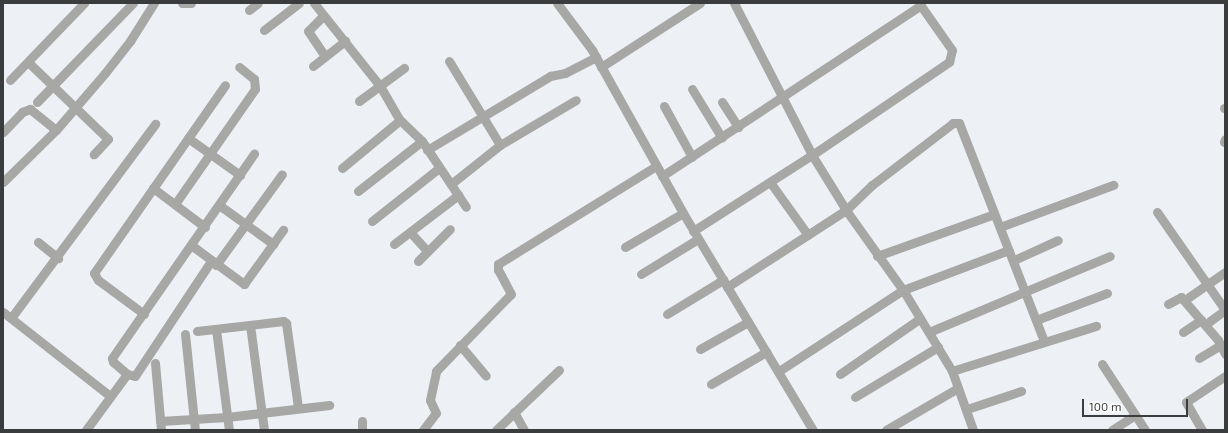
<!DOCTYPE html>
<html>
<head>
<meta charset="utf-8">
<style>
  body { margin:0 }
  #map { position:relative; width:1228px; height:433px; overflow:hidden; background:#edf0f4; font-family:"Exo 2",sans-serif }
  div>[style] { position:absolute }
  .minor>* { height:9px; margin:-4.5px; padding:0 4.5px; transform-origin:4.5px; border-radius:4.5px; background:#a7a7a5 }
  span { translate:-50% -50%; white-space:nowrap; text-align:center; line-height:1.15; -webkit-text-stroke:4px #fff; paint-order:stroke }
  .frame { position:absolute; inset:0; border:4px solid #3a3c3d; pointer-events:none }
  .scale { position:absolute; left:1082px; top:399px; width:106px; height:18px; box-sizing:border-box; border:2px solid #3a3c3d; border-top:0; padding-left:5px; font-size:12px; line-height:14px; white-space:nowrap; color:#3a3c3d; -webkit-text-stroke:3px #fff; paint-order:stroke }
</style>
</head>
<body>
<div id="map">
  <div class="minor">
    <div style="left:182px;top:3px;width:9px"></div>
    <div style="left:314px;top:3px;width:106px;rotate:51.5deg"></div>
    <div style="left:380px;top:86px;width:39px;rotate:60deg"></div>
    <div style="left:400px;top:120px;width:30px;rotate:44deg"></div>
    <div style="left:422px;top:141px;width:79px;rotate:56.3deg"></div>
    <div style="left:557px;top:3px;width:59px;rotate:53.3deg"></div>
    <div style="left:592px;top:50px;width:187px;rotate:60.8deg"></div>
    <div style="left:683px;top:213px;width:253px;rotate:59.1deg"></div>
    <div style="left:734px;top:3px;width:171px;rotate:62.8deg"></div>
    <div style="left:812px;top:155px;width:68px;rotate:58.2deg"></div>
    <div style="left:848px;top:213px;width:95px;rotate:54.5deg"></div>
    <div style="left:903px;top:290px;width:95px;rotate:58.8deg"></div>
    <div style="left:952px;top:371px;width:63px;rotate:70.4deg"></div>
    <div style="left:249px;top:10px;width:11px;rotate:-38deg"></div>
    <div style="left:323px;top:16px;width:21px;rotate:135deg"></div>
    <div style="left:308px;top:31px;width:30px;rotate:56deg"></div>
    <div style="left:264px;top:30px;width:44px;rotate:-37.6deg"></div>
    <div style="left:449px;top:61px;width:98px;rotate:58.7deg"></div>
    <div style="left:28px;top:62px;width:111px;rotate:43.9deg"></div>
    <div style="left:108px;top:139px;width:21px;rotate:133deg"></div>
    <div style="left:313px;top:66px;width:41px;rotate:-38deg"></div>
    <div style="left:601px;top:67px;width:118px;rotate:-32.9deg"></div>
    <div style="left:10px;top:80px;width:107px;rotate:-46.1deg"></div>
    <div style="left:692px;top:89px;width:57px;rotate:58.5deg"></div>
    <div style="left:359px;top:101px;width:56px;rotate:-36.3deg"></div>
    <div style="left:37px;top:102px;width:138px;rotate:-45.9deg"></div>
    <div style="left:722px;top:102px;width:30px;rotate:57deg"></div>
    <div style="left:664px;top:106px;width:58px;rotate:61.2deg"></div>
    <div style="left:1224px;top:108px;width:1px"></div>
    <div style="left:3px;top:132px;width:28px;rotate:-46deg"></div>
    <div style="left:22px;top:112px;width:9px;rotate:-21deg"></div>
    <div style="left:30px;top:109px;width:33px;rotate:39deg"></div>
    <div style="left:188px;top:138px;width:64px;rotate:35.4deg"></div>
    <div style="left:1224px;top:142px;width:3px;rotate:-72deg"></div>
    <div style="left:427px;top:150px;width:144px;rotate:-31deg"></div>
    <div style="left:550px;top:76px;width:15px;rotate:-11deg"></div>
    <div style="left:565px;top:73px;width:35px;rotate:-27deg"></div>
    <div style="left:342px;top:168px;width:75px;rotate:-39.6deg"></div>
    <div style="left:662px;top:176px;width:310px;rotate:-33.4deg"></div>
    <div style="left:3px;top:182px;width:74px;rotate:-44.5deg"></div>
    <div style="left:56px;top:130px;width:75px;rotate:-49.3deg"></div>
    <div style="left:105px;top:73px;width:41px;rotate:-52deg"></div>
    <div style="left:130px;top:41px;width:45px;rotate:-57.7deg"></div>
    <div style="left:770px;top:182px;width:65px;rotate:54.4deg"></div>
    <div style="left:451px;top:184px;width:63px;rotate:-38.5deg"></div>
    <div style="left:500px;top:145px;width:88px;rotate:-30.6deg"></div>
    <div style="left:153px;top:188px;width:65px;rotate:36.9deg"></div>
    <div style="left:358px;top:191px;width:81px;rotate:-38deg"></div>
    <div style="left:175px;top:204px;width:140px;rotate:-55.2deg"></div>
    <div style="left:255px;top:89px;width:10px;rotate:-96deg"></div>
    <div style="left:254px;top:79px;width:19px;rotate:-141deg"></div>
    <div style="left:219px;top:205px;width:67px;rotate:35.8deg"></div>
    <div style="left:1157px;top:212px;width:119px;rotate:55.2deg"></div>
    <div style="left:372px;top:221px;width:85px;rotate:-38.3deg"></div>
    <div style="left:1000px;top:227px;width:121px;rotate:-20.4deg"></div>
    <div style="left:693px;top:231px;width:141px;rotate:-32.6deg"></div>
    <div style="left:812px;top:155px;width:166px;rotate:-34.2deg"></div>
    <div style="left:949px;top:62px;width:12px;rotate:-76deg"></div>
    <div style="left:952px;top:50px;width:57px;rotate:-125.1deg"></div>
    <div style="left:410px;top:232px;width:25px;rotate:48deg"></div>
    <div style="left:38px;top:242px;width:26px;rotate:39deg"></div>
    <div style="left:394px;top:244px;width:81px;rotate:-37.4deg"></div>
    <div style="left:191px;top:245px;width:66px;rotate:36.3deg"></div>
    <div style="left:244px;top:284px;width:67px;rotate:-54.2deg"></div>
    <div style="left:625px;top:247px;width:67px;rotate:-30.4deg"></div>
    <div style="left:877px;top:256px;width:124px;rotate:-19.7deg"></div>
    <div style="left:1014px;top:260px;width:48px;rotate:-24.4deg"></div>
    <div style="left:211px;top:261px;width:138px;rotate:123.5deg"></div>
    <div style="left:135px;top:376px;width:8px;rotate:-166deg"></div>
    <div style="left:127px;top:374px;width:18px;rotate:-139deg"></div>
    <div style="left:113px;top:362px;width:4px;rotate:-104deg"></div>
    <div style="left:112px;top:358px;width:249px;rotate:-55.2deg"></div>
    <div style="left:418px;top:261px;width:45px;rotate:-45deg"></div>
    <div style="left:216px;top:265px;width:112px;rotate:-54deg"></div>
    <div style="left:641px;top:274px;width:67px;rotate:-31.6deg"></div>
    <div style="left:727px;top:287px;width:142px;rotate:-32.9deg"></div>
    <div style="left:846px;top:210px;width:36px;rotate:-44deg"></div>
    <div style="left:872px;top:185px;width:102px;rotate:-37.4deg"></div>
    <div style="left:953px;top:123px;width:6px"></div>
    <div style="left:959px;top:123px;width:234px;rotate:68.7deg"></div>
    <div style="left:1189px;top:297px;width:44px;rotate:-34.8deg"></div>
    <div style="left:1168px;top:304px;width:15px;rotate:-28deg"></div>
    <div style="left:1181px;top:297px;width:57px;rotate:49.3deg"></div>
    <div style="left:1218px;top:340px;width:16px;rotate:63deg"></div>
    <div style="left:3px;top:312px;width:136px;rotate:38.1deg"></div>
    <div style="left:144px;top:314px;width:57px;rotate:-143.5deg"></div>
    <div style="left:98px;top:280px;width:8px;rotate:-120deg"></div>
    <div style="left:94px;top:273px;width:229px;rotate:-55.1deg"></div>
    <div style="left:667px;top:314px;width:66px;rotate:-31.3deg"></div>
    <div style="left:11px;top:318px;width:242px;rotate:-53.4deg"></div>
    <div style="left:1036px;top:320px;width:76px;rotate:-20.8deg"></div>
    <div style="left:1210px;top:321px;width:19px;rotate:-36deg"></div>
    <div style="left:250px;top:325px;width:106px;rotate:82.4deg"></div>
    <div style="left:216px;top:329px;width:102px;rotate:82.7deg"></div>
    <div style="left:197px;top:331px;width:87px;rotate:-6.6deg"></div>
    <div style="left:283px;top:321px;width:4px;rotate:34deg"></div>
    <div style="left:286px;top:323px;width:85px;rotate:81.9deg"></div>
    <div style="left:929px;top:332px;width:196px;rotate:-22.8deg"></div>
    <div style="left:1183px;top:332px;width:22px;rotate:-34deg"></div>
    <div style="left:185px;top:334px;width:97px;rotate:84.1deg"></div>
    <div style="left:460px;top:345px;width:40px;rotate:50deg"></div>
    <div style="left:700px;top:349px;width:55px;rotate:-29.4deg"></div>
    <div style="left:1199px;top:358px;width:26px;rotate:-31deg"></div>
    <div style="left:155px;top:363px;width:67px;rotate:84.9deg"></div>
    <div style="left:1102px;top:364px;width:79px;rotate:56.9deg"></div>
    <div style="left:779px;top:371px;width:148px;rotate:-33.2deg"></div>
    <div style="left:903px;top:290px;width:113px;rotate:-20.7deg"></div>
    <div style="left:952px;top:371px;width:151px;rotate:-17.4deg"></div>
    <div style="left:840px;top:374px;width:96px;rotate:-34.8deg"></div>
    <div style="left:711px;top:384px;width:64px;rotate:-30.2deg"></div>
    <div style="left:855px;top:397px;width:97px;rotate:-31.1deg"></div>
    <div style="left:967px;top:409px;width:57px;rotate:-18.4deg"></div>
    <div style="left:514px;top:412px;width:21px;rotate:61deg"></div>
    <div style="left:160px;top:421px;width:67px;rotate:-3.4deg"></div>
    <div style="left:227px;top:417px;width:103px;rotate:-6.7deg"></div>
    <div style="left:86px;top:430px;width:69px;rotate:-53.8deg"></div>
    <div style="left:362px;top:430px;width:9px;rotate:-90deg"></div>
    <div style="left:423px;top:430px;width:21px;rotate:-53deg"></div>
    <div style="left:436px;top:413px;width:14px;rotate:-115deg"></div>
    <div style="left:430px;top:400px;width:30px;rotate:-78deg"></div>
    <div style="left:436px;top:371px;width:107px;rotate:-45.8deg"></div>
    <div style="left:511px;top:294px;width:27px;rotate:-118deg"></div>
    <div style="left:498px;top:270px;width:6px;rotate:-90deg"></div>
    <div style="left:498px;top:264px;width:186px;rotate:-31.8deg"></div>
    <div style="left:496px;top:430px;width:87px;rotate:-43.6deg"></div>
    <div style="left:886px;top:430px;width:83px;rotate:-30.3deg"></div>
    <div style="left:1112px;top:430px;width:27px;rotate:-33deg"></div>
    <div style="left:1202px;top:430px;width:32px;rotate:-120deg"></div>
    <div style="left:1186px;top:402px;width:47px;rotate:-33.7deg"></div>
  </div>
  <div class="frame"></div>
  <div class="scale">100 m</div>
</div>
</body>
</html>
